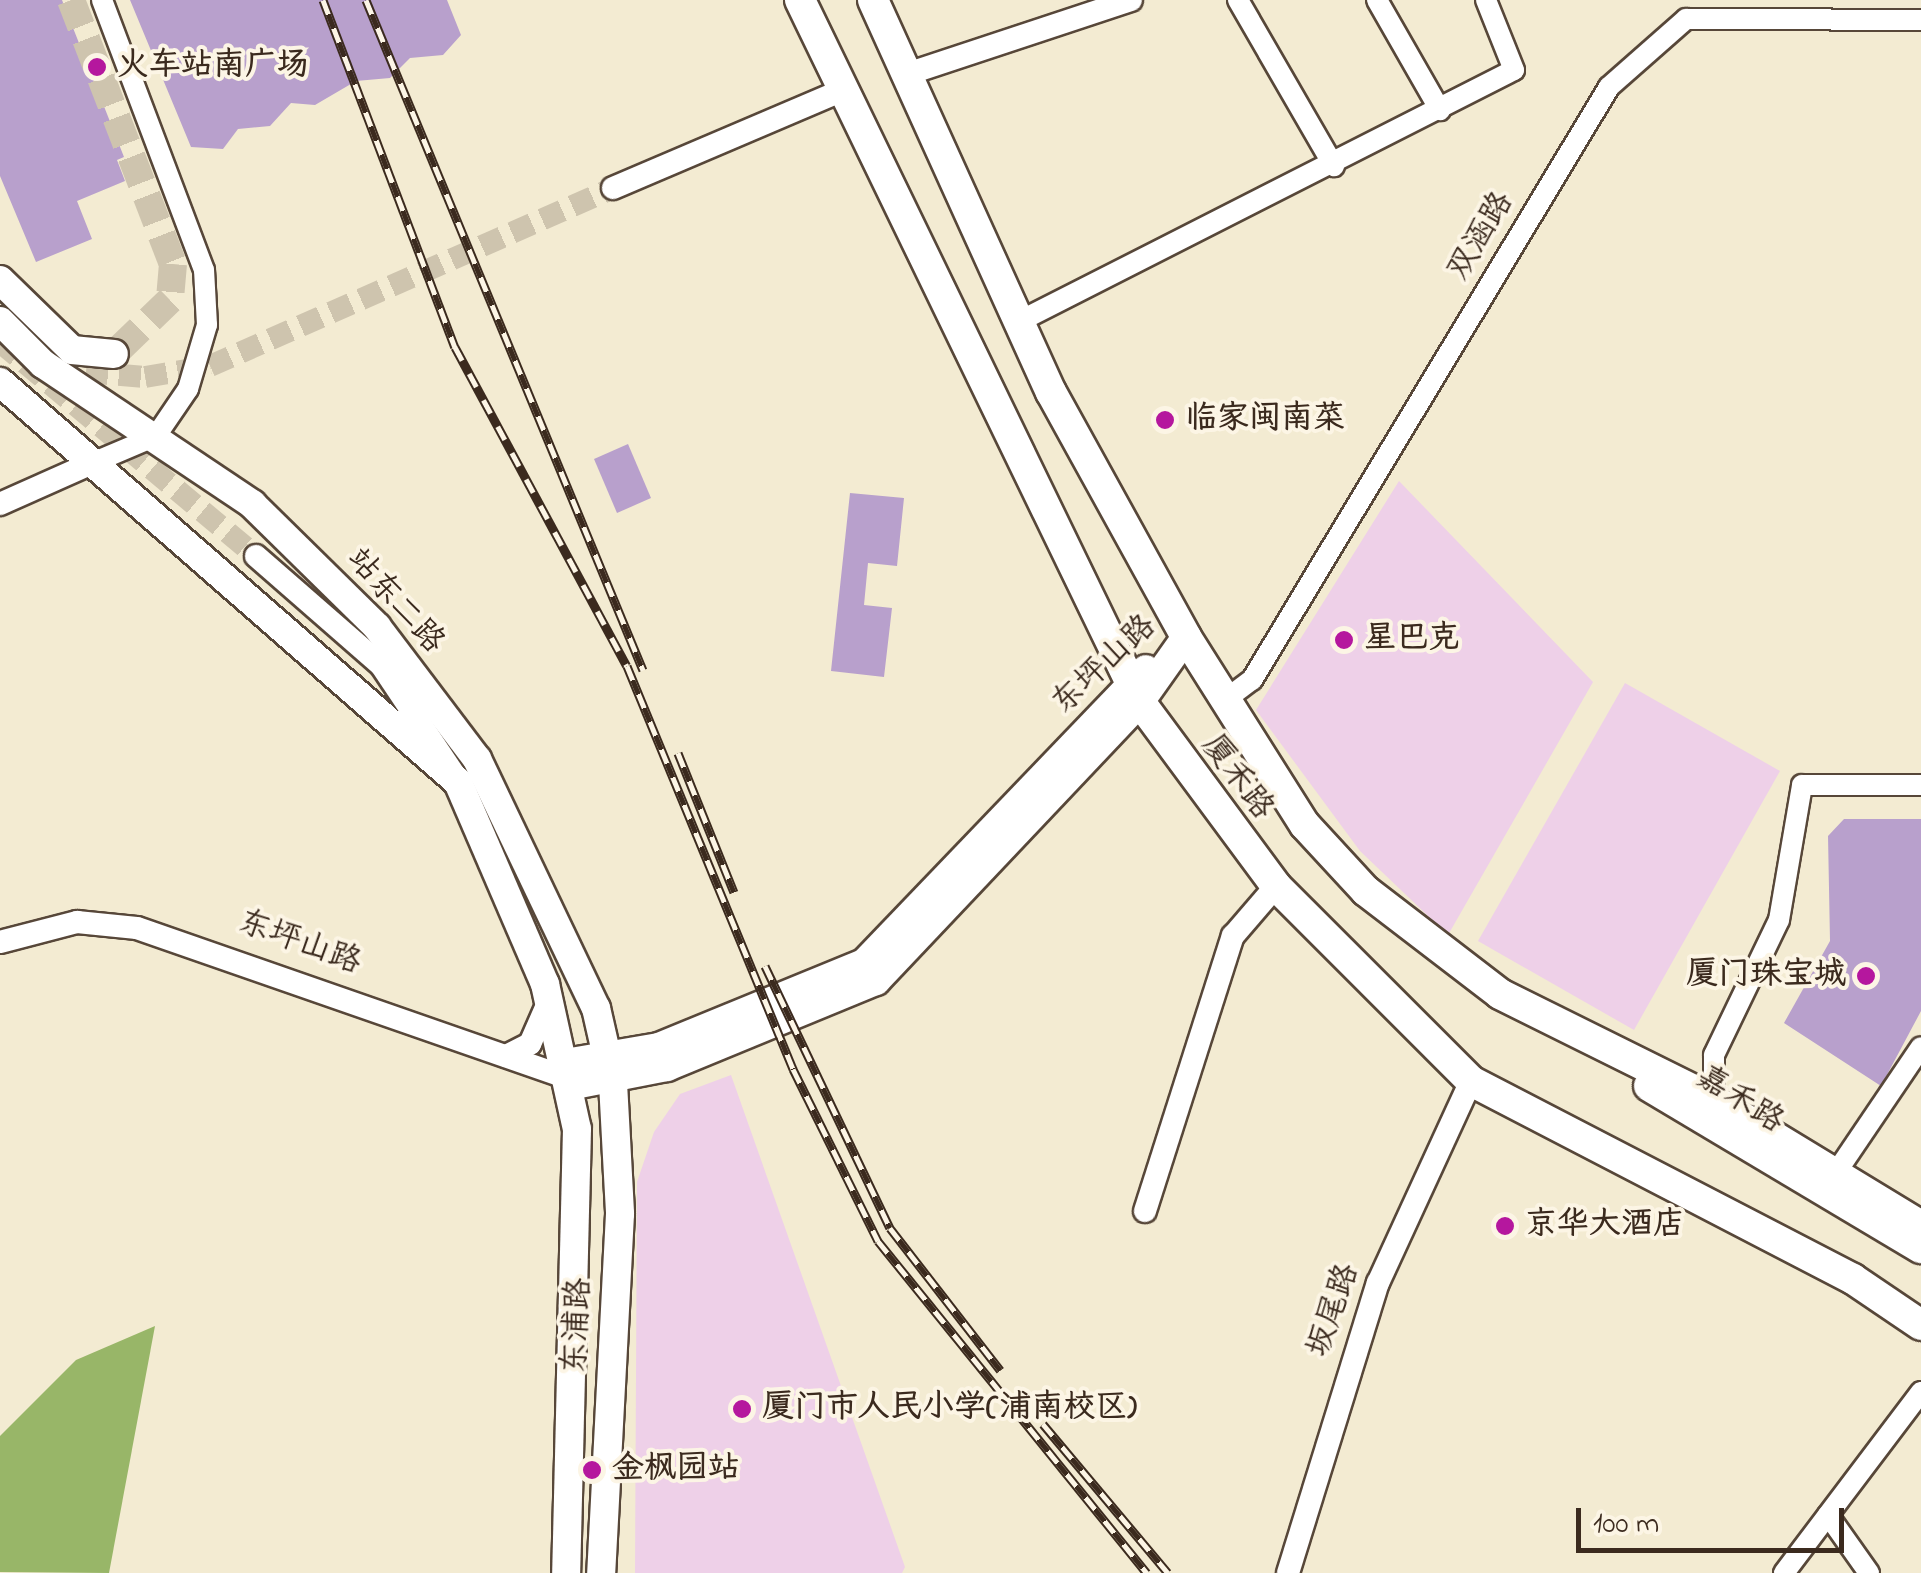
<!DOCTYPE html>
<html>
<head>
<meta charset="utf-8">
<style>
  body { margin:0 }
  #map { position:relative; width:1921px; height:1573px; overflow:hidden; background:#f3ebd2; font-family:"Indie Flower","LXGW WenKai TC",sans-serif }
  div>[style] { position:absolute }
  .built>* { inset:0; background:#eed0e8 }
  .forest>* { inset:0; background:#98b668 }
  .building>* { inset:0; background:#b8a0cc }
  .tertiary-tunnel>* { height:22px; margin-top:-11px; transform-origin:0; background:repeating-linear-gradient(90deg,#cec4ae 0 22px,transparent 0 33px) }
  .secondary-tunnel>* { height:28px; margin-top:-14px; transform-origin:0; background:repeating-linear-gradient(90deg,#cec4ae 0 28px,transparent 0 42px) }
  .roads { filter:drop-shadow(2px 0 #574739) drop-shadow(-2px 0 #574739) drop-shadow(0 2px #574739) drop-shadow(0 -2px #574739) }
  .minor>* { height:20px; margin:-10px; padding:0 10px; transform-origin:10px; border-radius:10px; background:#fff }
  .tertiary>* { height:22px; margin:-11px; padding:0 11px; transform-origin:11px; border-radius:11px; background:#fff }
  .secondary>* { height:28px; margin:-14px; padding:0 14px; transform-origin:14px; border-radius:14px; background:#fff }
  .primary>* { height:30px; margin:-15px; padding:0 15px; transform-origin:15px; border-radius:15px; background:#fff }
  .rail>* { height:9px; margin-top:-4.5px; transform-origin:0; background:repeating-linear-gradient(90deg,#fcf5e5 0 15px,#3b2a1e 0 30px); box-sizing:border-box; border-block:2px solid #3b2a1e }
  .dots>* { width:28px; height:28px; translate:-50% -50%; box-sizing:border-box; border:5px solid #fcf5e5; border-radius:50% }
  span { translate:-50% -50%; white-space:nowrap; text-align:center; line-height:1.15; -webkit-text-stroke:8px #fcf5e5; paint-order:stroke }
  .poi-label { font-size:32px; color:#3b2a1e; font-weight:700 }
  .left { translate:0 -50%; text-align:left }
  .right { translate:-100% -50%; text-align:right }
  .street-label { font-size:32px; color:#3b2a1e }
  .scale { position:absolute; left:1576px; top:1508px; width:268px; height:45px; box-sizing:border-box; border:5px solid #3b2a1e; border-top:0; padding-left:12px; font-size:30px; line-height:35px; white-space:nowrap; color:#3b2a1e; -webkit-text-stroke:8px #fcf5e5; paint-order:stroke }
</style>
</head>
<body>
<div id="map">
  <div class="built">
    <div style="clip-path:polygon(1399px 481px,1593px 682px,1448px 935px,1360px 851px,1256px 710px)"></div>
    <div style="clip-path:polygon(1625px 683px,1780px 771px,1634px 1030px,1478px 941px)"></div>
    <div style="clip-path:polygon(731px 1075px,905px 1567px,902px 1573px,635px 1573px,637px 1182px,654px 1132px,680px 1094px)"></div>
  </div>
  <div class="forest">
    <div style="clip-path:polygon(155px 1326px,109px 1573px,0 1572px,0 1436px,76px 1360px)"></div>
  </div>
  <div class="building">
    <div style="clip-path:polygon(0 0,62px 0,124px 157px,117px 160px,125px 181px,77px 201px,92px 239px,36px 262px,0 176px)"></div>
    <div style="clip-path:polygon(130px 0,447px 0,461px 35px,443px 55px,410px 58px,390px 78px,356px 81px,315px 105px,291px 103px,270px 126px,238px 129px,223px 149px,191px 147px)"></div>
    <div style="clip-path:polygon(628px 444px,651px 498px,617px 513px,594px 459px)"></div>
    <div style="clip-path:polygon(850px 493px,904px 498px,897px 566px,868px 563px,864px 605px,892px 608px,884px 677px,831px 671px)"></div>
    <div style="clip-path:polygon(1844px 819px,1921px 819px,1921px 1011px,1881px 1086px,1784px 1023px,1830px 941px,1828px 836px)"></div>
  </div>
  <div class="tertiary-tunnel">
    <div style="left:29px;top:340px;width:65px;rotate:29.3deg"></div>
    <div style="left:86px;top:372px;width:59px;rotate:4.8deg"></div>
    <div style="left:145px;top:377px;width:66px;rotate:-9.6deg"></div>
    <div style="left:210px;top:366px;width:441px;rotate:-23.8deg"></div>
    <div style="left:0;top:342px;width:334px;rotate:39.9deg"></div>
  </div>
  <div class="secondary-tunnel">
    <div style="left:71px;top:0;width:283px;rotate:68.9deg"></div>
    <div style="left:173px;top:264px;width:36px;rotate:95deg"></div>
    <div style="left:170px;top:300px;width:78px;rotate:136deg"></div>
  </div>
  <div class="roads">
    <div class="minor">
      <div style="left:1238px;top:0;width:192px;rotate:60deg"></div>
      <div style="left:1377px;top:0;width:127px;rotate:60.2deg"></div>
      <div style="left:1018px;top:322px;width:556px;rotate:-26.93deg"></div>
      <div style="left:1514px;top:70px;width:75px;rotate:-111.8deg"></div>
      <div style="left:90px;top:464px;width:72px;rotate:-23deg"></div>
      <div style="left:156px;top:436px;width:57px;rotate:-55.8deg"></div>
      <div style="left:188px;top:389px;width:67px;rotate:-73.5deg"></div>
      <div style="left:207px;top:325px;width:55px;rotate:-93.1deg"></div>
      <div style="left:204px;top:270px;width:289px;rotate:-110.7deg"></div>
      <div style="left:1225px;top:700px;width:34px;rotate:-37deg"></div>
      <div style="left:1252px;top:680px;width:692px;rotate:-58.95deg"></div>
      <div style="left:1609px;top:87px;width:103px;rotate:-41.4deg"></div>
      <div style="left:1686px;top:19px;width:235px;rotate:0.2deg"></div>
      <div style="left:1714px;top:1100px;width:45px;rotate:-90deg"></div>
      <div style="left:1714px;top:1055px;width:150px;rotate:-64.3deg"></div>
      <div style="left:1779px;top:920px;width:137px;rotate:-80.3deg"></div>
      <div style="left:1802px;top:785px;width:119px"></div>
      <div style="left:1835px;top:1174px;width:153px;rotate:-55.9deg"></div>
      <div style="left:1828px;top:1515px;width:71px;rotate:54.7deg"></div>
      <div style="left:1784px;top:1573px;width:227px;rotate:-52.9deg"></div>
    </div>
    <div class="tertiary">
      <div style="left:904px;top:75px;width:239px;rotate:-18.3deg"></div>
      <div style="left:613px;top:188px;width:247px;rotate:-23.1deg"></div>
      <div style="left:0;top:504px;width:98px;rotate:-24deg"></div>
      <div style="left:256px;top:556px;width:166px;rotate:41.1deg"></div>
      <div style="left:381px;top:665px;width:135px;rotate:56.2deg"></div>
      <div style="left:0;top:942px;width:80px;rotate:-14.6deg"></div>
      <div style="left:77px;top:922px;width:60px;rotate:5.7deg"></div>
      <div style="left:137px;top:928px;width:456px;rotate:19.2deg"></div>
      <div style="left:506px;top:1056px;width:27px;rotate:-27deg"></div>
      <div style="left:530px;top:1044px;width:45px;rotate:-66.3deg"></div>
      <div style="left:1145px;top:1211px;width:289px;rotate:-72.3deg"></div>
      <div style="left:1233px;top:936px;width:66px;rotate:-49.3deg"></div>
      <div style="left:1288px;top:1573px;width:304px;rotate:-72.8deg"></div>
      <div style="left:1378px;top:1283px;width:222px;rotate:-65.3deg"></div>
    </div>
    <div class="secondary">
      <div style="left:0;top:280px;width:100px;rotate:44.2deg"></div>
      <div style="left:72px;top:350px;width:42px;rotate:5.4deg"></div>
      <div style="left:0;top:321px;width:61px;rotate:45deg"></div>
      <div style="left:43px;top:364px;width:252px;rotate:33.8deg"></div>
      <div style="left:252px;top:504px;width:175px;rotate:44.5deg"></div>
      <div style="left:377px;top:627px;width:166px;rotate:52.9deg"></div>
      <div style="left:477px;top:759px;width:276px;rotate:64.5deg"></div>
      <div style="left:596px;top:1008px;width:77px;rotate:77.2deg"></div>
      <div style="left:613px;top:1083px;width:131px;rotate:86.9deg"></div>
      <div style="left:620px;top:1214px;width:360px;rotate:93deg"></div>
      <div style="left:0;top:382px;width:608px;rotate:41.13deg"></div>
      <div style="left:458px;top:782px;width:220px;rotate:66.7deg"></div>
      <div style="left:545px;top:984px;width:148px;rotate:77.6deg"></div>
      <div style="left:577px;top:1129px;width:444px;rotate:91.4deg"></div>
      <div style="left:565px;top:1063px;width:95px;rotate:-9.7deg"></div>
      <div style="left:659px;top:1047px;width:222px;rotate:-22.3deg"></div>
      <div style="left:864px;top:963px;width:407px;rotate:-46.2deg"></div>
      <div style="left:569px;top:1086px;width:100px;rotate:-11deg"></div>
      <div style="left:667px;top:1067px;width:226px;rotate:-22.4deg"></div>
      <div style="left:876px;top:981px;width:384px;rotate:-46.6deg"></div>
      <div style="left:1140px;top:702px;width:80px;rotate:-54.7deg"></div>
    </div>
    <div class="primary">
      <div style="left:800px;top:0;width:780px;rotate:64.16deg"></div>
      <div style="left:1140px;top:702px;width:229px;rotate:53.5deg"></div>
      <div style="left:1276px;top:886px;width:276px;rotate:45deg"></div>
      <div style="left:1471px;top:1081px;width:430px;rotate:27.4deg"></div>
      <div style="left:1853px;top:1279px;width:82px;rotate:34.1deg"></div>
      <div style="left:873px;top:0;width:431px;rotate:65.6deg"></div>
      <div style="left:1051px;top:392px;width:280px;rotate:61.1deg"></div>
      <div style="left:1186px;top:637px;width:222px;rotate:57.7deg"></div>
      <div style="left:1305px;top:825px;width:90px;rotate:47.3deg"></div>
      <div style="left:1366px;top:891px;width:169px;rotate:37.5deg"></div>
      <div style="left:1500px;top:994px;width:239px;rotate:26.4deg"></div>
      <div style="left:1714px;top:1100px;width:242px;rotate:31.3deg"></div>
      <div style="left:1649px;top:1086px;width:317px;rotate:30.8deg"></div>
    </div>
  </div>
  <div class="rail">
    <div style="left:323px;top:0;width:371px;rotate:69.2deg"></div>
    <div style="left:455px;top:347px;width:362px;rotate:61.7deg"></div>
    <div style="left:627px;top:666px;width:436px;rotate:67.6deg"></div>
    <div style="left:793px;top:1069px;width:192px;rotate:63.7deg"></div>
    <div style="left:878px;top:1241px;width:427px;rotate:51deg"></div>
    <div style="left:366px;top:0;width:725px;rotate:67.54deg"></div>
    <div style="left:678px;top:753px;width:150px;rotate:68.1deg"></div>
    <div style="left:765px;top:966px;width:290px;rotate:64.5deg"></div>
    <div style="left:890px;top:1228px;width:180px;rotate:52.2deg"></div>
    <div style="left:1043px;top:1424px;width:194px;rotate:50deg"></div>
  </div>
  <div class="dots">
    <div style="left:97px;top:67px;background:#b5179e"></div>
    <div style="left:1165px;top:420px;background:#b5179e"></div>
    <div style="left:1344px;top:640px;background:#b5179e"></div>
    <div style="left:1866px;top:976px;background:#b5179e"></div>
    <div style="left:1505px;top:1226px;background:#b5179e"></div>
    <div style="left:742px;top:1409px;background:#b5179e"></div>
    <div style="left:592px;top:1470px;background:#b5179e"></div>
  </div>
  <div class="poi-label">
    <span class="left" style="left:117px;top:67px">火车站南广场</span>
    <span class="left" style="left:1185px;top:420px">临家闽南菜</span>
    <span class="left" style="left:1364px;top:640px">星巴克</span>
    <span class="right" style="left:1846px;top:976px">厦门珠宝城</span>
    <span class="left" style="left:1525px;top:1226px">京华大酒店</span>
    <span class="left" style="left:762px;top:1409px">厦门市人民小学(浦南校区)</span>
    <span class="left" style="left:612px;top:1470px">金枫园站</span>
  </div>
  <div class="street-label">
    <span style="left:1482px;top:237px;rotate:-59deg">双涵路</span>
    <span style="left:394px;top:602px;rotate:48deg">站东二路</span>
    <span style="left:1105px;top:666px;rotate:-43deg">东坪山路</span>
    <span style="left:1236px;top:778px;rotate:53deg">厦禾路</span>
    <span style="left:299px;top:944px;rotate:20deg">东坪山路</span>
    <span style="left:1739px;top:1101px;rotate:32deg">嘉禾路</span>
    <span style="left:1335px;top:1311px;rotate:-71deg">坂尾路</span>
    <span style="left:579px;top:1326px;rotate:-87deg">东浦路</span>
  </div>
  <div class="scale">100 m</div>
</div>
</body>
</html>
